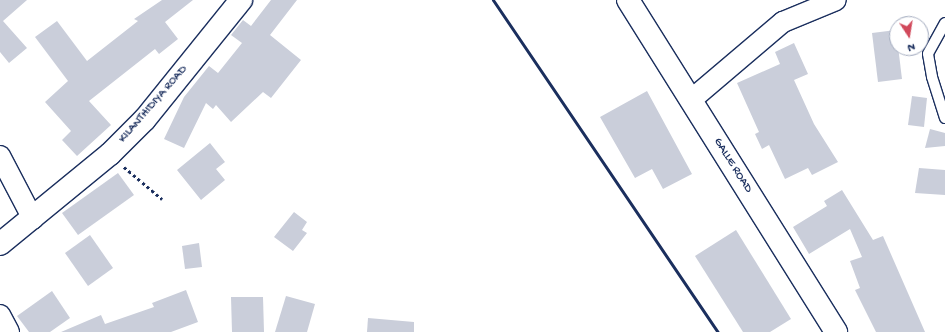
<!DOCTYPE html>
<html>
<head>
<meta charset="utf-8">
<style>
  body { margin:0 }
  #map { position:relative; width:945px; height:332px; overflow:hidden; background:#fff; font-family:"Gochi Hand",sans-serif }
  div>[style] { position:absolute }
  .building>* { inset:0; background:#caceda }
  .path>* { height:2.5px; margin-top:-1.25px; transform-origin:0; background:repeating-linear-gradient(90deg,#1b2f5e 0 3px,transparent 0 6px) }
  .roads { filter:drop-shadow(1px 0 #1b2f5e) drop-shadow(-1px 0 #1b2f5e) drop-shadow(0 1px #1b2f5e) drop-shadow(0 -1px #1b2f5e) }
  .service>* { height:10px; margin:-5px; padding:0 5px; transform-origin:5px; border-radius:5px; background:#fff }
  .minor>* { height:20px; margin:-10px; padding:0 10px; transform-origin:10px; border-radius:10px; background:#fff }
  .tertiary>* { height:22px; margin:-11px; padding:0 11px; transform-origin:11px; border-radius:11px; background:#fff }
  .trunk>* { height:22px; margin:-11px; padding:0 11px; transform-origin:11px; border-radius:11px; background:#fff }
  .rail>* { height:3px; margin:-1.5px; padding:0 1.5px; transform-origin:1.5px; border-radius:1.5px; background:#1b2f5e }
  span { translate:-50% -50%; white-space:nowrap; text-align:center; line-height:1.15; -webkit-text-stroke:3px #fff; paint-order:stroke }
  .street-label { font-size:12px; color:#1b2f5e }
  .north { position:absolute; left:889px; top:16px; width:40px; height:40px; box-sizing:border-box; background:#fff; border:1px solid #a4acbf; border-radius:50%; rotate:168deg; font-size:11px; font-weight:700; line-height:16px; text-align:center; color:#1b2f5e }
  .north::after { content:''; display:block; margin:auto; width:14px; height:18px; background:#d1495b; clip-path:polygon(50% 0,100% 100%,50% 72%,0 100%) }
</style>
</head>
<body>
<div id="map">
  <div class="building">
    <div style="clip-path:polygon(0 0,27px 0,3px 21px,27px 48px,9px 63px,0 52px)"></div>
    <div style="clip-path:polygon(162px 0,193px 0,165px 22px,178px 39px,159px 54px,155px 49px,89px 101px,111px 125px,77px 156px,62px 140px,71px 131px,45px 102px,68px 81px,35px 37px,57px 21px,87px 61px,138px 21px,134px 19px)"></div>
    <div style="clip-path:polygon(271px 0,297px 0,270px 35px,301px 60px,271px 98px,263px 92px,231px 122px,216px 105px,213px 109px,206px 103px,184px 148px,164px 139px,184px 97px,209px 66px,218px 73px,242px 43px,231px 35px,243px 20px,251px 26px)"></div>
    <div style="clip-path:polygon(896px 30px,902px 79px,878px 82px,872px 33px)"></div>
    <div style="clip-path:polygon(794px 43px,808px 74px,794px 80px,814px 124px,838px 162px,812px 175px,808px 168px,785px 179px,769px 145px,762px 149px,755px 134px,759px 132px,737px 83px,780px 64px,775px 52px)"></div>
    <div style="clip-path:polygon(647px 91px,692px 174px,663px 189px,652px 169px,635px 178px,600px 117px)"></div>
    <div style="clip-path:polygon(912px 96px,927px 98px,924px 127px,908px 125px)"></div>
    <div style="clip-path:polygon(930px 129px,945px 133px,945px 146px,925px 148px)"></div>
    <div style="clip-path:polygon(210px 143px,225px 162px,216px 169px,225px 180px,201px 200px,177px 170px)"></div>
    <div style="clip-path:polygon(919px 168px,945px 170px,945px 195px,915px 193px)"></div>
    <div style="clip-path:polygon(118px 173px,134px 195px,78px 235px,62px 213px)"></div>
    <div style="clip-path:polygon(842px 190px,873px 240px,883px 236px,925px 332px,876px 332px,855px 290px,860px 288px,850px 261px,862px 257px,850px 229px,809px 254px,793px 227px,827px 206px,824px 201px)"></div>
    <div style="clip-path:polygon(294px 212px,307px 222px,302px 230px,307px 233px,293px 251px,274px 237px)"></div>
    <div style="clip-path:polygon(736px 230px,791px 319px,770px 332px,743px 332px,695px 256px)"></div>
    <div style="clip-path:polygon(90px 235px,113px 268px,88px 286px,65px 253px)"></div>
    <div style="clip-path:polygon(199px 243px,202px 267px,185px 269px,182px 246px)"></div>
    <div style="clip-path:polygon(186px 290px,198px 322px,171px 332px,61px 332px,101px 315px,105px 324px,154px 307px,152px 303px)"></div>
    <div style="clip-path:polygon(52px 291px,70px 318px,50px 332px,29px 332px,17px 316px)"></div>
    <div style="clip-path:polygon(286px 296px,315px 304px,307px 332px,275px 332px)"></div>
    <div style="clip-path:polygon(231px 297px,263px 297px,264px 332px,232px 332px)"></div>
    <div style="clip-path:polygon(368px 318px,414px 322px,414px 332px,367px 332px)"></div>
  </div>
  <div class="path">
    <div style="left:124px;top:167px;width:50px;rotate:40.1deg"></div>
  </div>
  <div class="roads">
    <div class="service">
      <div style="left:945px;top:23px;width:35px;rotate:119deg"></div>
      <div style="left:928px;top:54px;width:23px;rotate:80deg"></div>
      <div style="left:932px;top:77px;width:43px;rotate:72.4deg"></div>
    </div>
    <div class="minor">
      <div style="left:691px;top:100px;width:121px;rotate:-40.3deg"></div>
      <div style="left:783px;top:22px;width:57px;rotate:-22.5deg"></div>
      <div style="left:0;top:156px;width:71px;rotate:62.4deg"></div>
      <div style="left:0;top:315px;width:19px;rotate:62deg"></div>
    </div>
    <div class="tertiary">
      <div style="left:0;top:244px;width:142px;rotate:-39.3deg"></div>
      <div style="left:110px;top:154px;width:49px;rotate:-45deg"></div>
      <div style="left:145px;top:119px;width:153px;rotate:-51.1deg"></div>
    </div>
    <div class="trunk">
      <div style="left:628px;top:0;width:392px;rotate:57.9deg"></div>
    </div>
  </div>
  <div class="rail">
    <div style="left:493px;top:0;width:401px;rotate:55.9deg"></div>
  </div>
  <div class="street-label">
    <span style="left:154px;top:105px;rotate:-49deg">KILANTHIDIYA ROAD</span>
    <span style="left:732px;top:166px;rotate:58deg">GALLE ROAD</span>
  </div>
  <div class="north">N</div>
</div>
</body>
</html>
